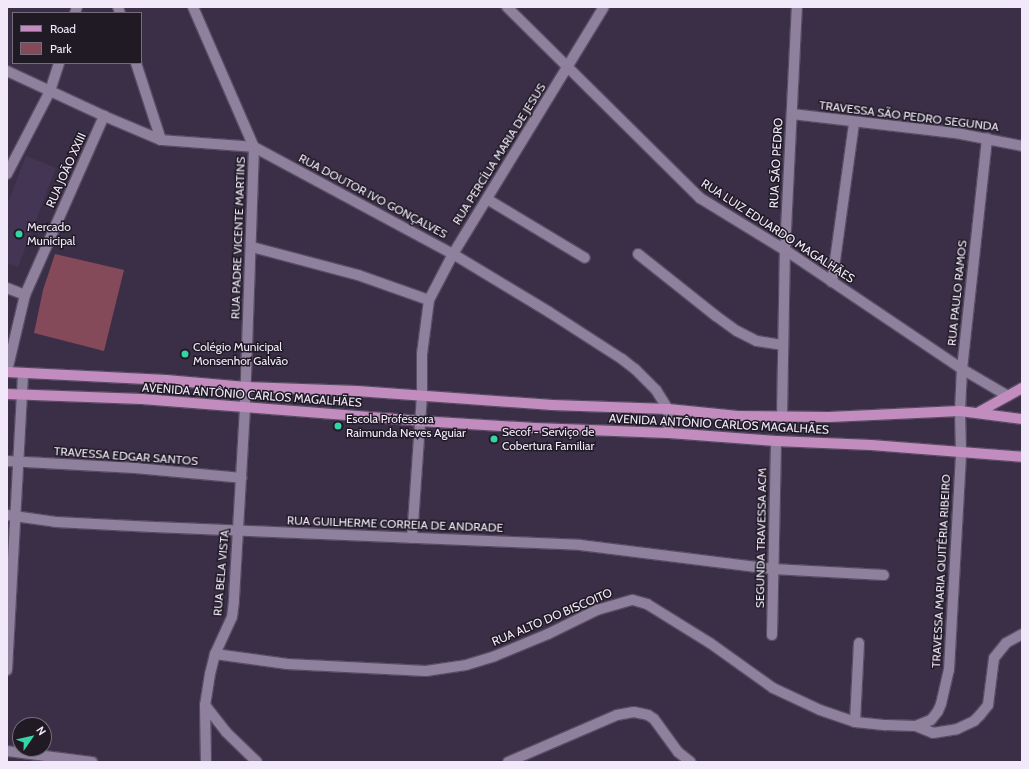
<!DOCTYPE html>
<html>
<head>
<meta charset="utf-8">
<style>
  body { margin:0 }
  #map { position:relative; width:1029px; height:769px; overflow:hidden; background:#3b2f48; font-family:Cabin,sans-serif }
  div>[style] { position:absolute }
  .built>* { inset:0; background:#453554 }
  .green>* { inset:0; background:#844a5a }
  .roads { filter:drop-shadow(1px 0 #584d63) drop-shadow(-1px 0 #584d63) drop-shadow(0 1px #584d63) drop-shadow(0 -1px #584d63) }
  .minor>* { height:10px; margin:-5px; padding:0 5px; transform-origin:5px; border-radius:5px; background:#8f809e }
  .major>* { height:10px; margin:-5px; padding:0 5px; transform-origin:5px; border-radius:5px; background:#c38cbe }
  .dots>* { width:11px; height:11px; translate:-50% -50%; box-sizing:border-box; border:2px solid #201a25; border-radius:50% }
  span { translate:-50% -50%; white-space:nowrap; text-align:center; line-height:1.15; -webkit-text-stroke:3px #201a25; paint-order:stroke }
  .street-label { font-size:12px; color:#f1e9f9 }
  .poi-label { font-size:12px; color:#f1e9f9 }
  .left { translate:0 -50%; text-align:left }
  .frame { position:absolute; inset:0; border:8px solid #f1e9f9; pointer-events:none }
  .legend { position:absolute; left:12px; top:12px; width:130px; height:52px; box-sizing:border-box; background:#201a25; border:1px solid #746d7a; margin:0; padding:5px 7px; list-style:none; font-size:12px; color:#f1e9f9 }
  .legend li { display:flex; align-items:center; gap:8px; height:20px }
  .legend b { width:20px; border:1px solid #746d7a }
  .north { position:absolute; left:12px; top:717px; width:40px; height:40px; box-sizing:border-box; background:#201a25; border:1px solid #746d7a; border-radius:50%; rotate:56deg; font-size:11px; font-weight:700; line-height:16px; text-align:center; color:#f1e9f9 }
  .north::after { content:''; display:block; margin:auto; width:14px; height:18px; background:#35d4a7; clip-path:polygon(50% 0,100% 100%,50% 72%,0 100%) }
</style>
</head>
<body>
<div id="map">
  <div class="built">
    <div style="clip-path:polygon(26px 156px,56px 168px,18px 267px,7px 263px,7px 205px)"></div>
  </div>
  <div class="green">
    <div style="clip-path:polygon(55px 254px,124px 270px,104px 351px,34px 333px,43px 290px)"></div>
  </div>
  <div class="roads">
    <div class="minor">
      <div style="left:118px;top:7px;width:6px;rotate:72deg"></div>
      <div style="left:193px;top:7px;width:153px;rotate:66.5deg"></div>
      <div style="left:254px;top:147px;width:261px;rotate:92deg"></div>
      <div style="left:245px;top:408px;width:193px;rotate:93.3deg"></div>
      <div style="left:234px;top:601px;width:16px;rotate:97deg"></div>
      <div style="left:232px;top:617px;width:41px;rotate:114.7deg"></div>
      <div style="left:215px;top:654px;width:21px;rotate:104deg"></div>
      <div style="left:210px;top:674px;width:31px;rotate:99deg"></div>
      <div style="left:205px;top:705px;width:57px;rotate:89deg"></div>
      <div style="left:507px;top:7px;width:272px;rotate:44.7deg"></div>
      <div style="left:700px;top:198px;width:100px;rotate:31.5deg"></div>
      <div style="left:785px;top:250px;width:213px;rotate:33.9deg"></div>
      <div style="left:962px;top:369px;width:53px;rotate:30.4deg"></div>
      <div style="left:75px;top:13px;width:6px;rotate:-72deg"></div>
      <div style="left:136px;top:63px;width:81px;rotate:72deg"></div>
      <div style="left:7px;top:71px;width:107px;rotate:24.9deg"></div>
      <div style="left:104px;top:116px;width:62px;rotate:22.8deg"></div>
      <div style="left:161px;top:140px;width:93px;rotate:4.3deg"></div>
      <div style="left:254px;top:147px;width:226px;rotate:28.3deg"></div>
      <div style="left:453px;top:254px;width:112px;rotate:31.1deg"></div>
      <div style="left:549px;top:312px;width:87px;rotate:32.8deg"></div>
      <div style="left:622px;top:359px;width:16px;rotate:38deg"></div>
      <div style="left:635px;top:369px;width:30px;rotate:45deg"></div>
      <div style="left:656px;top:390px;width:22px;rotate:58deg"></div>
      <div style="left:668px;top:409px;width:24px;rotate:88deg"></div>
      <div style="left:792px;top:114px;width:170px;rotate:6.7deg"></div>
      <div style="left:961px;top:134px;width:62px;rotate:11.1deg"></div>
      <div style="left:7px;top:174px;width:93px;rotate:-62.6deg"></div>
      <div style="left:50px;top:91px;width:29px;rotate:-72deg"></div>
      <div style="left:487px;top:199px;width:114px;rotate:31deg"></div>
      <div style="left:252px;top:247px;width:110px;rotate:14.8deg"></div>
      <div style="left:358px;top:275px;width:75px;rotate:19.4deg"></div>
      <div style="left:638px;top:254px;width:100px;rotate:38.5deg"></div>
      <div style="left:716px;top:316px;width:26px;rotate:36deg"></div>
      <div style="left:737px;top:331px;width:22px;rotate:27deg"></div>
      <div style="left:757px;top:341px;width:25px;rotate:9deg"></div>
      <div style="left:832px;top:282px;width:161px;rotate:-82.1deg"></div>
      <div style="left:7px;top:288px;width:19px;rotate:21deg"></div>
      <div style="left:7px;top:371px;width:78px;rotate:-76.7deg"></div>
      <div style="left:25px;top:295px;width:196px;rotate:-66.2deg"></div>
      <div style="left:782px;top:417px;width:167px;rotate:-89deg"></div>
      <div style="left:785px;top:250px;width:243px;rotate:-87.2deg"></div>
      <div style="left:7px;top:461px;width:128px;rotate:3.1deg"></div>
      <div style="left:135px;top:468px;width:107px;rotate:5.3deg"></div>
      <div style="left:7px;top:515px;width:49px;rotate:8.1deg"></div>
      <div style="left:56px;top:522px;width:97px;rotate:3deg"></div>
      <div style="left:153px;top:527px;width:427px;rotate:2.4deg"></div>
      <div style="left:580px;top:545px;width:194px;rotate:7.1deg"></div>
      <div style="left:773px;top:569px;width:111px;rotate:3.1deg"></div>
      <div style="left:412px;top:538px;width:143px;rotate:-86deg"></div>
      <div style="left:422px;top:395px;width:41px;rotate:-90deg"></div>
      <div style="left:422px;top:354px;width:54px;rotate:-82.6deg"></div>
      <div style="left:429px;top:300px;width:52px;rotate:-62.4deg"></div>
      <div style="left:453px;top:254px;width:289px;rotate:-58.6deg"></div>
      <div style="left:772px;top:635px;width:194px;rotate:-88.8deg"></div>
      <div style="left:215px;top:654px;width:73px;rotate:7.9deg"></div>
      <div style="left:287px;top:664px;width:139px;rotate:2.9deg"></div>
      <div style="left:426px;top:671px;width:40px;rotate:-8.5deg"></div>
      <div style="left:466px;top:665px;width:30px;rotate:-17deg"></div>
      <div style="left:495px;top:656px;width:57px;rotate:-22.5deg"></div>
      <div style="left:548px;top:634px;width:55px;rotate:-26.1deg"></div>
      <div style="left:597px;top:610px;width:37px;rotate:-16deg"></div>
      <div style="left:633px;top:600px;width:15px;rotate:16deg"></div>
      <div style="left:647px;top:604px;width:74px;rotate:31.8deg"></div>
      <div style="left:710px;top:643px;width:77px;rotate:35.5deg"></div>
      <div style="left:773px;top:688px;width:52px;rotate:25.1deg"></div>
      <div style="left:820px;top:710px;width:37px;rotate:19deg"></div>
      <div style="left:855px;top:722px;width:31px;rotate:6deg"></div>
      <div style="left:886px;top:725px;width:30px;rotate:2deg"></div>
      <div style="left:916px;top:726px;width:18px;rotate:22deg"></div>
      <div style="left:933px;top:733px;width:24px;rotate:-9deg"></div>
      <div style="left:957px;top:729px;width:19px;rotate:-25deg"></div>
      <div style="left:974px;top:721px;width:8px;rotate:-45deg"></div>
      <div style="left:980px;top:715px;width:13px;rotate:-51deg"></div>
      <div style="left:988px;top:705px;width:47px;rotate:-82.7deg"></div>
      <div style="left:994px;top:658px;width:19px;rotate:-51deg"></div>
      <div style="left:1006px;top:643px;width:18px;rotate:-29deg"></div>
      <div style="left:7px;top:670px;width:297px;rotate:-86.9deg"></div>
      <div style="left:205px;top:705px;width:34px;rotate:52deg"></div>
      <div style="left:226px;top:732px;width:43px;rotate:44.1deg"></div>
      <div style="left:855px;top:722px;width:79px;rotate:-87.1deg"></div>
      <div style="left:916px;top:726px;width:16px;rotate:-22deg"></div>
      <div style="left:931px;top:720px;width:11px;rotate:-52deg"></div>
      <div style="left:938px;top:711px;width:8px;rotate:-67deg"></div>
      <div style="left:941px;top:704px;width:35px;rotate:-77deg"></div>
      <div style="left:949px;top:670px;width:218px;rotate:-86.8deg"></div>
      <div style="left:961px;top:452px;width:41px;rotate:-91.4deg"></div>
      <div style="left:960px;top:411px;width:42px;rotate:-87.3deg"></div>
      <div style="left:962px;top:369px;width:232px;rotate:-83.8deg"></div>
      <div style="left:7px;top:751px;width:86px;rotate:7.4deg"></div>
      <div style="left:508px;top:762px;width:119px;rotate:-23.3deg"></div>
      <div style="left:617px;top:715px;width:17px;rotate:-10deg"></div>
      <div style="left:634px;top:712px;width:14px;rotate:12deg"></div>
      <div style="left:648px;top:715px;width:7px;rotate:34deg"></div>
      <div style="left:654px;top:719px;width:41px;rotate:54deg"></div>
      <div style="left:678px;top:752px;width:16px;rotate:38deg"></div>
    </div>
    <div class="major">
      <div style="left:7px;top:372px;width:159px;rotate:2.9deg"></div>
      <div style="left:166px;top:380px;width:80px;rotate:5deg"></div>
      <div style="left:246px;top:387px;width:111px;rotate:2.1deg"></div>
      <div style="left:357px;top:391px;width:196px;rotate:4.1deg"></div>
      <div style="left:552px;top:405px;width:116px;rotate:2deg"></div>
      <div style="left:668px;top:409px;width:70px;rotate:5.7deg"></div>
      <div style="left:738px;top:416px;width:91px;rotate:0.6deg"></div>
      <div style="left:829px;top:417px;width:131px;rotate:-2.6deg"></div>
      <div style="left:960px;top:411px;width:63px;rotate:7.4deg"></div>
      <div style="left:7px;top:394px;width:135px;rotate:2.1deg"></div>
      <div style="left:142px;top:399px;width:279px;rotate:4.5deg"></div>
      <div style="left:420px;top:421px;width:115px;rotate:3.5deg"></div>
      <div style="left:535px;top:428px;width:134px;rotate:2.1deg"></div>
      <div style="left:669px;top:433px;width:107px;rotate:4.3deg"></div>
      <div style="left:776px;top:441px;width:95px;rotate:2.4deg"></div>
      <div style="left:871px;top:445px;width:151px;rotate:4.5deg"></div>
      <div style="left:979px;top:412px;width:49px;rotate:-29.2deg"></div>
    </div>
  </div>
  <div class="dots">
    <div style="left:19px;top:234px;background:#35d4a7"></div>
    <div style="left:185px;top:354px;background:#35d4a7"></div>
    <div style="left:338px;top:426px;background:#35d4a7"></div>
    <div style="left:494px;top:439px;background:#35d4a7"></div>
  </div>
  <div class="street-label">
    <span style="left:909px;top:116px;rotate:7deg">TRAVESSA SÃO PEDRO SEGUNDA</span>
    <span style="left:499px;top:154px;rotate:-58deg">RUA PERCÍLIA MARIA DE JESUS</span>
    <span style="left:776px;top:163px;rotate:-87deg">RUA SÃO PEDRO</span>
    <span style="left:66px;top:170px;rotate:-66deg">RUA JOÃO XXIII</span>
    <span style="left:373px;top:196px;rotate:28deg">RUA DOUTOR IVO GONÇALVES</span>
    <span style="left:778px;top:231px;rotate:33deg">RUA LUIZ EDUARDO MAGALHÃES</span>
    <span style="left:238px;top:238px;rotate:-88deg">RUA PADRE VICENTE MARTINS</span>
    <span style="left:957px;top:293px;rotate:-84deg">RUA PAULO RAMOS</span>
    <span style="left:252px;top:395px;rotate:4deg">AVENIDA ANTÔNIO CARLOS MAGALHÃES</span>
    <span style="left:719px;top:424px;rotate:3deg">AVENIDA ANTÔNIO CARLOS MAGALHÃES</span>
    <span style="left:126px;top:456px;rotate:4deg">TRAVESSA EDGAR SANTOS</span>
    <span style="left:395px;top:524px;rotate:2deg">RUA GUILHERME CORREIA DE ANDRADE</span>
    <span style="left:761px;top:538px;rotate:-89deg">SEGUNDA TRAVESSA ACM</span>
    <span style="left:941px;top:571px;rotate:-87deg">TRAVESSA MARIA QUITÉRIA RIBEIRO</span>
    <span style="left:221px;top:573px;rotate:-85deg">RUA BELA VISTA</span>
    <span style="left:552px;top:617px;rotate:-23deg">RUA ALTO DO BISCOITO</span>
  </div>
  <div class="poi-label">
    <span class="left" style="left:27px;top:234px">Mercado<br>Municipal</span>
    <span class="left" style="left:193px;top:354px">Colégio Municipal<br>Monsenhor Galvão</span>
    <span class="left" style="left:346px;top:426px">Escola Professora<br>Raimunda Neves Aguiar</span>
    <span class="left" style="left:502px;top:439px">Secof - Serviço de<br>Cobertura Familiar</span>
  </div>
  <div class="frame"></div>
  <ul class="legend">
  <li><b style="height:5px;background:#c38cbe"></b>Road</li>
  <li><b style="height:11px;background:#844a5a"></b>Park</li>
  </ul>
  <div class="north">N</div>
</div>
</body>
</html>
